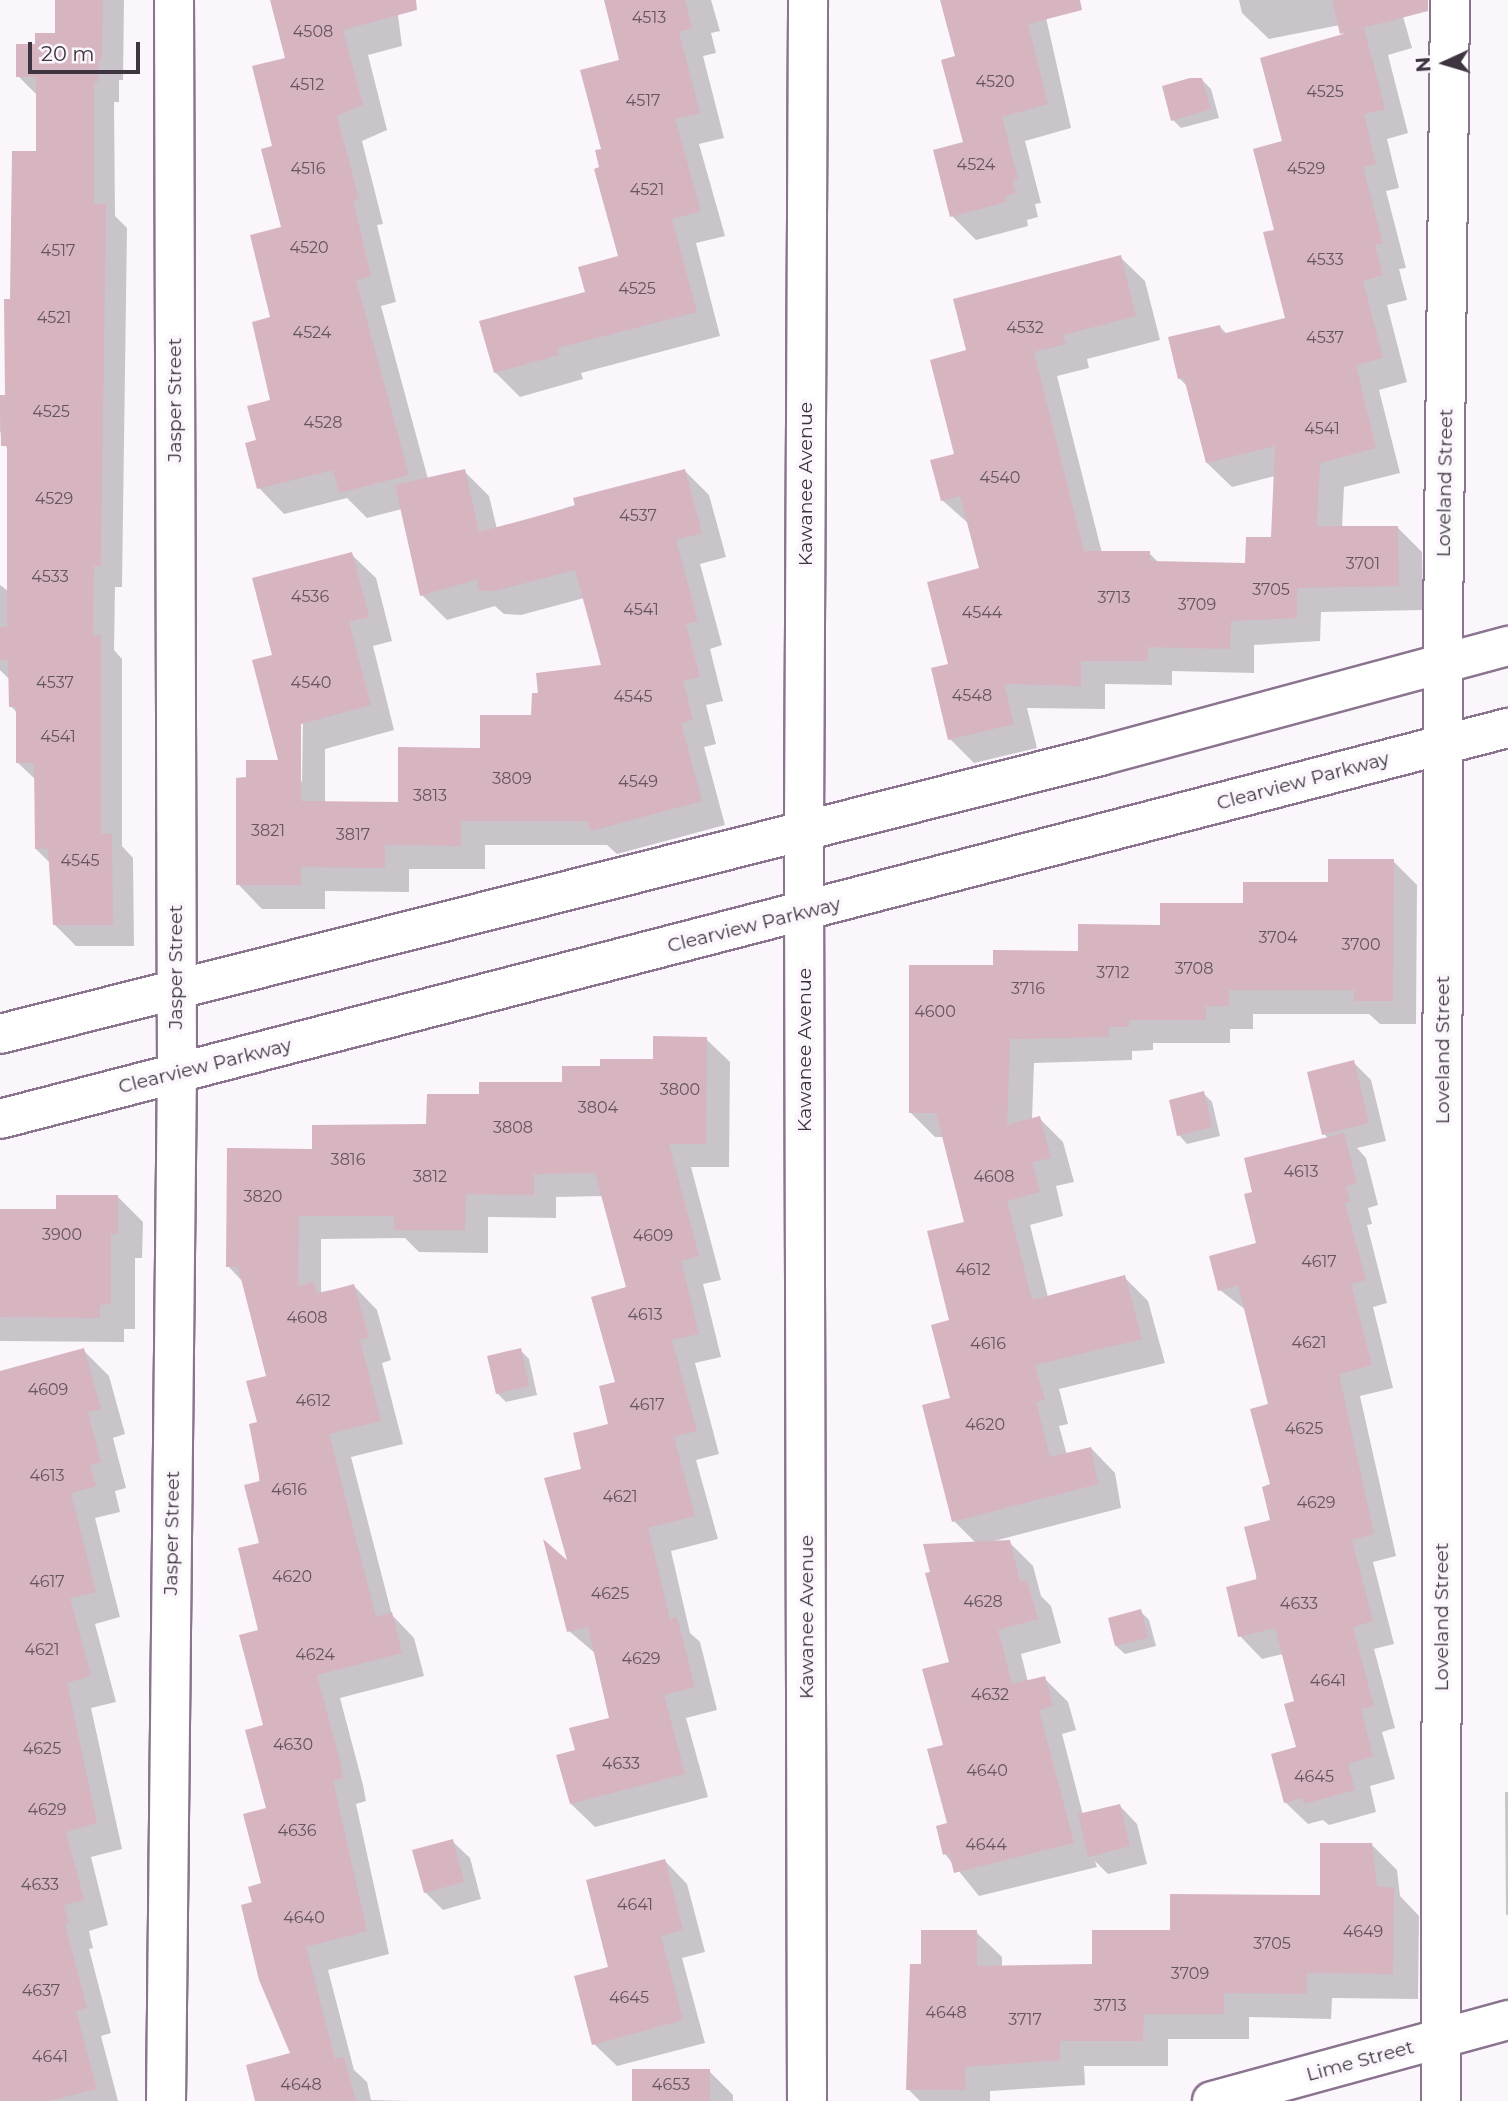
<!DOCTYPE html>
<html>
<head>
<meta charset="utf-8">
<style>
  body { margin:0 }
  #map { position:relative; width:1508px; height:2101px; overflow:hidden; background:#fbf6fc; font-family:Montserrat,sans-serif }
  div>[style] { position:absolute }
  .shadow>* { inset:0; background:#0003 }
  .building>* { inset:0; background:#d6b4c0 }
  .roads { filter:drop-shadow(2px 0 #8a748e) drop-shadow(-2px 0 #8a748e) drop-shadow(0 2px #8a748e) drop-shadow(0 -2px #8a748e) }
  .minor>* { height:38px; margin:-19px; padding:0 19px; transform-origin:19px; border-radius:19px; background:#fff }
  .secondary>* { height:38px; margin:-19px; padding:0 19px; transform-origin:19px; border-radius:19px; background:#fff }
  span { translate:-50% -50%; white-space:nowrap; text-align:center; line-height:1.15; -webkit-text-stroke:7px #fbf6fc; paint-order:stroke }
  .number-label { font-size:16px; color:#645560 }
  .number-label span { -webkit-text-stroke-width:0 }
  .street-label { font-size:19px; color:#3e3540 }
  .north { position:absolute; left:1410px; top:28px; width:70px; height:70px; -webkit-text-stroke:5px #fbf6fc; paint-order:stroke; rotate:266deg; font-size:19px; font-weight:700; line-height:28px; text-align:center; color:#3e3540 }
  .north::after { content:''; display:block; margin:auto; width:24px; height:32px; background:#3e3540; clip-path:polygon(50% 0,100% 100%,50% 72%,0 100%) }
  .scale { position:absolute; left:28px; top:42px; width:112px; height:32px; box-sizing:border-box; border:4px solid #3e3540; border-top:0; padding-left:9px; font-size:21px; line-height:24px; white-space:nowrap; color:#3e3540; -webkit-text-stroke:5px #fbf6fc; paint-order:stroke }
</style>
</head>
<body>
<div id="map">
  <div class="shadow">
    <div style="clip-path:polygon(57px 0,124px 0,123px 80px,119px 80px,119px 102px,114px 102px,115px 216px,127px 228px,122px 587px,115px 587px,114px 650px,122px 659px,122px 846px,133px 858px,134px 946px,76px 946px,55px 925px,50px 863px,36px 849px,36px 780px,17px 762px,17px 713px,11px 706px,10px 680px,0 670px,0 585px,8px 591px,8px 451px,0 431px,0 397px,7px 397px,12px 301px,38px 153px,38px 96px,18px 76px,37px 46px,57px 35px)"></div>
    <div style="clip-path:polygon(evenodd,272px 0,396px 0,402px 46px,368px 55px,387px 130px,362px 141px,383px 224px,377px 225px,396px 302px,381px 306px,428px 479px,464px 471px,489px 496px,497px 529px,685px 471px,709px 495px,726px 557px,700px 564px,722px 645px,710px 649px,723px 701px,706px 705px,716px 744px,704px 747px,725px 825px,617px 854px,607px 845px,485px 845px,485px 869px,409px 869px,409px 892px,325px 891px,325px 909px,262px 909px,238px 884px,281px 761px,274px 656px,351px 554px,376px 578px,392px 641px,373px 646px,394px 730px,325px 749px,325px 803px,400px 804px,533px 717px,540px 695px,603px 667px,584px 598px,521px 615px,504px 614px,495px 606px,447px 620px,422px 595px,402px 509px,367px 518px,347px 498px,284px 514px,259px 488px,258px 441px,273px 401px,272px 318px,283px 229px,274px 147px,287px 59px,272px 0,299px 716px,303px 716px,302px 783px,299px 774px,299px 716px)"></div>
    <div style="clip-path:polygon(605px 0,711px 0,720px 31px,711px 33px,716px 53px,703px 56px,724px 138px,699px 144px,725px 236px,696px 243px,720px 336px,581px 373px,583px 379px,520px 397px,495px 372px,587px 293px,620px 258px,601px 168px,621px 61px)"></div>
    <div style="clip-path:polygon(942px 0,1042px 0,1071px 128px,1025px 141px,1041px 203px,1035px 204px,1038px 217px,1027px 220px,1028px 226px,976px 240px,952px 216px,965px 144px,957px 58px)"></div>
    <div style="clip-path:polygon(1239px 0,1411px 0,1402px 13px,1412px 48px,1388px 55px,1408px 133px,1387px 139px,1399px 188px,1386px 191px,1406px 268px,1399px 269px,1407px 300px,1387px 305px,1407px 382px,1379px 390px,1400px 473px,1344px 487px,1342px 528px,1397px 527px,1422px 552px,1423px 610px,1321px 612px,1320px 641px,1254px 645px,1254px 673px,1172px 671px,1172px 685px,1105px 684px,1105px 709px,1027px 708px,1037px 748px,974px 763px,950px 739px,950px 666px,981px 570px,969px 524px,942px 500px,956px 455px,968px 352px,1120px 257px,1145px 281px,1160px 340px,1087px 359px,1089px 368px,1057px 376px,1102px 553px,1149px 553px,1159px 563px,1247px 565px,1272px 539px,1275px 476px,1232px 487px,1207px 463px,1188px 387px,1180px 379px,1220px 327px,1228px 335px,1287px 319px,1276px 231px,1284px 143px,1344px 35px,1340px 25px,1269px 39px,1242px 13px)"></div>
    <div style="clip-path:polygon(1202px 80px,1211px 89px,1219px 118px,1181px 128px,1173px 120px)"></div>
    <div style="clip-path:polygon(1393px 861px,1417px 885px,1416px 1024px,1380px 1024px,1369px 1014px,1253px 1014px,1253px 1029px,1230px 1029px,1230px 1043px,1153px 1043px,1153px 1050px,1132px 1051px,1132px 1060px,1034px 1063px,1032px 1120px,1039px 1118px,1063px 1142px,1074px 1182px,1056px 1186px,1063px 1216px,1030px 1225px,1048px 1297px,1124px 1277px,1148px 1301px,1165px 1363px,1059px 1389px,1068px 1424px,1059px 1426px,1067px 1455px,1091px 1448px,1115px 1473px,1121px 1508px,994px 1541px,1009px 1542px,1033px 1566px,1041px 1596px,1051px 1606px,1061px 1643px,1021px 1654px,1028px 1682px,1044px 1678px,1068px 1702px,1076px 1730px,1062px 1734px,1083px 1815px,1120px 1806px,1137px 1824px,1147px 1864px,1108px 1874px,1095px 1861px,1097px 1867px,979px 1896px,945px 1854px,949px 1825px,945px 1746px,951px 1663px,976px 1543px,954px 1521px,951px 1321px,967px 1223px,944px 1137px,935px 1137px,910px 1112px,995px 967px,1080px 952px,1330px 884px)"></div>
    <div style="clip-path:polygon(706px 1039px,730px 1062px,729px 1167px,691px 1167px,721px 1280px,703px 1284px,721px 1357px,695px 1363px,719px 1454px,696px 1460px,718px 1539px,671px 1551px,690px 1633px,700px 1642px,717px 1710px,686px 1718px,708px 1797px,595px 1827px,571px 1804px,577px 1751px,611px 1719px,596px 1654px,569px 1631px,570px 1565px,583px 1470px,610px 1425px,628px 1288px,603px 1196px,556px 1197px,556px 1218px,488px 1217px,488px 1253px,419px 1252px,405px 1238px,321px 1239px,321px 1292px,354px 1286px,377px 1310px,391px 1360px,382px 1363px,403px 1444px,351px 1457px,392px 1615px,414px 1638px,424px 1676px,340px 1698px,363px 1785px,366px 1801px,356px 1804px,389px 1954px,328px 1970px,354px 2070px,367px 2082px,371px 2100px,411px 2101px,257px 2101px,293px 2054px,254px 1904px,263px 1885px,268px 1809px,260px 1631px,259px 1423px,268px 1378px,243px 1282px,228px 1266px,313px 1150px,428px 1126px,481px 1096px,564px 1084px,602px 1068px,655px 1060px)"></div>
    <div style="clip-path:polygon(1353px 1062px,1371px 1080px,1386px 1141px,1357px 1148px,1366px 1158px,1378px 1205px,1368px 1208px,1372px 1224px,1367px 1225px,1387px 1303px,1373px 1307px,1393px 1388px,1360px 1396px,1396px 1556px,1373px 1562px,1394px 1644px,1374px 1649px,1395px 1728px,1382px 1732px,1395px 1779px,1370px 1786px,1376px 1812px,1329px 1825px,1323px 1820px,1308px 1824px,1285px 1802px,1298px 1748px,1296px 1703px,1283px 1654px,1262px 1659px,1240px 1636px,1272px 1521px,1270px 1406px,1247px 1311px,1220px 1290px,1258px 1245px,1254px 1193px,1329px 1139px,1324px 1134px)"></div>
    <div style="clip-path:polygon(1203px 1093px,1212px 1102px,1220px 1136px,1187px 1144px,1179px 1135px)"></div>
    <div style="clip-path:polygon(118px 1197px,143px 1222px,142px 1258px,135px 1258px,135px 1329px,124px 1329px,124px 1342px,0 1341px,0 1211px,58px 1211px)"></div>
    <div style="clip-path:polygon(83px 1350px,109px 1376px,125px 1434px,113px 1438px,126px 1488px,115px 1491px,120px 1512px,95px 1518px,120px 1617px,95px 1624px,116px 1702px,91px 1708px,122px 1849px,91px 1857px,108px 1925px,89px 1931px,93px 1948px,89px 1949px,111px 2033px,101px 2036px,118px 2101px,0 2101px,0 1372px)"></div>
    <div style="clip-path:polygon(520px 1350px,529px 1359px,537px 1395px,506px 1402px,497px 1393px)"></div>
    <div style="clip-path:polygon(1140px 1611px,1149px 1620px,1156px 1646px,1125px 1654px,1116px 1646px)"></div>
    <div style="clip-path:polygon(1505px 1792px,1508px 1792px,1508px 1916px,1506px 1914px)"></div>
    <div style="clip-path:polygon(452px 1841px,470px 1858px,481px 1899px,443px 1910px,425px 1892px)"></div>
    <div style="clip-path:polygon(1372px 1845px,1397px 1870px,1400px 1896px,1419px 1916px,1418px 1999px,1332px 1998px,1331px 2019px,1249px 2017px,1249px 2039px,1168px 2039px,1168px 2066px,1084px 2066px,1085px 2085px,990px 2091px,990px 2101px,920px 2101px,908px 2089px,923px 1966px,976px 1932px,1002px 1957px,1002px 1967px,1094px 1966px,1171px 1931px,1321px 1896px)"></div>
    <div style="clip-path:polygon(665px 1861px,687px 1884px,705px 1952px,682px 1958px,705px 2043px,617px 2066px,594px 2044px,610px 1968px)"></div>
    <div style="clip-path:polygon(709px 2071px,733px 2095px,733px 2101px,634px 2101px)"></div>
  </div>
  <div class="building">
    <div style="clip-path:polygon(55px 0,103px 0,102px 59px,99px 59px,98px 82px,94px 82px,94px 204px,106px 204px,101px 566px,94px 566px,93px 635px,101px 635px,101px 834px,112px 834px,113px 925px,53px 925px,48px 849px,35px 849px,34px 763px,16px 763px,16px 707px,9px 707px,8px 660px,0 660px,0 627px,7px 627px,7px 446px,1px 446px,0 395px,5px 395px,4px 299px,10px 299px,12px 151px,36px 151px,36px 77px,16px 77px,16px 44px,35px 44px,35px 33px,55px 33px)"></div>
    <div style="clip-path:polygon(270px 0,416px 0,417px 10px,343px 30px,363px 105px,337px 116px,359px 199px,353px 200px,371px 276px,356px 280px,409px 475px,339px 493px,333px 470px,257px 489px,245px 443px,256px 440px,247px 406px,270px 400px,252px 322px,270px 317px,250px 235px,281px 227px,261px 149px,272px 146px,252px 66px,285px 58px)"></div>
    <div style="clip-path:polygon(604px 0,685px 0,692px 28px,679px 32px,700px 113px,675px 119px,701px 211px,672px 219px,697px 312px,558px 348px,559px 355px,494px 373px,479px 321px,585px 292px,578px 267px,618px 256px,594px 169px,599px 167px,595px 150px,601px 149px,580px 70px,619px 60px)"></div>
    <div style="clip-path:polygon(940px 0,1080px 0,1082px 10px,1028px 24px,1048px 104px,1002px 117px,1018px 179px,1012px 180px,1016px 193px,1004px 197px,1006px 202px,950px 217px,933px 150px,963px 142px,941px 60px,955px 56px)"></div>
    <div style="clip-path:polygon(1332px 0,1428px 0,1428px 11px,1340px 34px)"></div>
    <div style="clip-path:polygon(1364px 28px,1385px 109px,1364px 114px,1376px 164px,1363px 167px,1383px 244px,1375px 245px,1383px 275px,1363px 281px,1383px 358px,1356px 365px,1376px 448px,1320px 463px,1317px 526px,1398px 526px,1399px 586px,1297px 588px,1297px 618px,1231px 621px,1230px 649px,1148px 647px,1148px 661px,1081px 661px,1081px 686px,1004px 684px,1014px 724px,948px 740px,931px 668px,948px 664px,927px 582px,979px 568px,960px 496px,941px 501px,930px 460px,954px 454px,930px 360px,966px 350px,953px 299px,1121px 255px,1136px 316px,1063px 335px,1066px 344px,1034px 352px,1084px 551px,1150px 551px,1150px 561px,1245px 563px,1246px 537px,1271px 537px,1275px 446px,1206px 463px,1184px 378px,1178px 379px,1168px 337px,1220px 325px,1222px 334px,1285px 318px,1263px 232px,1274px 230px,1253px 149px,1282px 141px,1260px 58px)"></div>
    <div style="clip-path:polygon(1190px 78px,1202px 78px,1211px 109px,1171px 121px,1162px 86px)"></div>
    <div style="clip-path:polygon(465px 469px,479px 532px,575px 506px,573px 498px,685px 469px,702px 533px,676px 540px,698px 621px,686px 624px,700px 677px,683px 681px,693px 720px,681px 723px,702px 801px,591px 831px,588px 821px,461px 821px,461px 846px,385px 845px,385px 868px,301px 867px,301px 885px,236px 885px,236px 778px,246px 777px,246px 760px,278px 760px,252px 660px,272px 655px,252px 578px,352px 552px,369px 617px,349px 622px,371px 705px,301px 724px,301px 801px,398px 802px,398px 747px,480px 748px,480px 715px,531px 715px,532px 693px,538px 693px,536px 673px,601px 665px,575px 570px,495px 591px,478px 590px,478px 579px,420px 596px,395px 485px)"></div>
    <div style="clip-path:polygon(1328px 859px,1394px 859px,1393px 1001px,1354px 1001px,1354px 990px,1229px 990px,1229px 1006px,1206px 1006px,1206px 1020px,1129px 1020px,1129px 1027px,1109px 1027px,1109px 1037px,1010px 1039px,1007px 1125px,1040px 1116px,1051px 1158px,1032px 1162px,1040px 1192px,1007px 1201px,1032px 1300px,1125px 1275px,1142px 1339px,1035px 1365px,1045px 1400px,1036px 1402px,1050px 1457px,1091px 1447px,1098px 1484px,952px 1522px,922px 1405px,950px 1398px,931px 1325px,949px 1320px,927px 1231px,964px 1222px,936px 1113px,909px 1113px,909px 965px,993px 965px,993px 950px,1078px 951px,1078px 924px,1160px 925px,1160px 903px,1243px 903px,1243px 882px,1328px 882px)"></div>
    <div style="clip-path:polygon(653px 1036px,707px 1037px,706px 1144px,669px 1144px,699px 1256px,681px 1261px,699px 1334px,672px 1340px,697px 1431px,674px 1437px,695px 1516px,648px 1528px,670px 1619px,677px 1617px,695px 1687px,664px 1695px,685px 1774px,570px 1804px,556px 1755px,575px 1750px,569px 1728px,609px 1718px,588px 1627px,567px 1632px,543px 1539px,567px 1560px,544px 1478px,581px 1469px,573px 1433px,608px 1424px,599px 1386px,615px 1382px,591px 1297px,626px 1287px,595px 1173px,534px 1174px,534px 1195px,466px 1194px,465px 1230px,394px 1230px,394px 1216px,299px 1216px,298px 1286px,314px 1282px,317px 1294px,354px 1284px,369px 1337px,360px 1340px,381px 1421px,329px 1434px,376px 1617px,392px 1612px,402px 1653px,317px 1675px,340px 1761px,343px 1778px,333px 1781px,367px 1931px,306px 1947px,335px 2059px,344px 2057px,356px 2101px,255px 2101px,246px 2065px,290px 2053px,259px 1980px,241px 1905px,252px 1902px,248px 1887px,261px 1883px,243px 1814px,266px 1808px,245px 1730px,263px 1725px,239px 1635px,258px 1630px,238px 1548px,259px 1543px,244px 1485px,260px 1481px,249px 1424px,257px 1422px,246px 1381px,266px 1376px,238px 1267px,226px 1267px,227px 1148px,312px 1149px,312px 1125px,426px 1124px,427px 1094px,479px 1094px,479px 1082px,562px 1082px,562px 1066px,600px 1066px,600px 1059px,653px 1059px)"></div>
    <div style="clip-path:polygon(1354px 1060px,1369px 1123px,1322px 1135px,1307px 1072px)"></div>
    <div style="clip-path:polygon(1204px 1091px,1212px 1127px,1177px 1136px,1169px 1100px)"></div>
    <div style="clip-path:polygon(1344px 1133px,1357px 1183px,1346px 1186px,1350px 1202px,1345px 1203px,1366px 1280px,1351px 1284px,1372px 1365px,1339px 1374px,1374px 1534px,1352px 1540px,1373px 1621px,1353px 1627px,1374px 1706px,1361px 1709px,1373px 1756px,1348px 1764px,1355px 1790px,1304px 1804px,1302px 1798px,1284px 1803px,1271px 1754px,1296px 1747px,1284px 1704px,1294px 1701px,1275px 1628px,1238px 1637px,1226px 1587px,1257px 1579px,1244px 1527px,1270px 1520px,1262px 1487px,1270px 1484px,1250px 1409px,1268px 1404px,1238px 1285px,1218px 1291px,1209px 1256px,1256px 1243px,1244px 1194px,1252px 1192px,1244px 1158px)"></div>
    <div style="clip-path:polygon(56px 1195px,118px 1195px,118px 1234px,111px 1234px,111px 1304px,100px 1305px,100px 1318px,0 1317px,0 1209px,56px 1209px)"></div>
    <div style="clip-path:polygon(84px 1348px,101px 1409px,88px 1412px,101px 1462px,90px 1465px,96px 1486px,71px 1493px,96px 1592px,70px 1598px,91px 1676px,67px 1683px,97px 1823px,66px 1832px,84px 1900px,64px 1905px,69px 1923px,65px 1924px,87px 2008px,76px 2011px,97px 2089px,49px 2101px,0 2101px,0 1371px)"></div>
    <div style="clip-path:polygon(521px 1348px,529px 1386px,496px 1394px,487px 1356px)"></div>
    <div style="clip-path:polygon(1010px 1540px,1020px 1582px,1027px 1580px,1038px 1619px,998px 1630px,1012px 1684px,1045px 1676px,1053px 1706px,1039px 1710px,1074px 1843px,954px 1873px,949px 1853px,943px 1855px,936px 1826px,947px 1823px,927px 1749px,943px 1745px,922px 1669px,949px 1662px,925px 1573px,930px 1572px,923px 1544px)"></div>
    <div style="clip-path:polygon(1141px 1609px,1148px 1638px,1115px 1646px,1108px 1618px)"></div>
    <div style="clip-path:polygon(1120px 1804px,1130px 1846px,1088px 1857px,1078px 1814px)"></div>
    <div style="clip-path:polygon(453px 1839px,464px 1882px,424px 1893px,412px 1850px)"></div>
    <div style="clip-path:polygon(1320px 1843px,1372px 1843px,1377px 1886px,1394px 1888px,1393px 1974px,1307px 1973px,1307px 1994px,1224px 1993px,1224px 2014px,1144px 2014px,1143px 2041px,1060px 2041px,1060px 2060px,965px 2067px,966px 2090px,906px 2090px,910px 1964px,921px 1964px,921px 1930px,977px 1930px,977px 1966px,1092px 1964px,1092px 1930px,1170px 1930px,1170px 1894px,1320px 1895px)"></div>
    <div style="clip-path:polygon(665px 1859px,683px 1930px,661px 1936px,683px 2020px,592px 2045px,574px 1976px,608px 1967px,586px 1880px)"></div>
    <div style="clip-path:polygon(632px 2069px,710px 2069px,710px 2101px,632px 2101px)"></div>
  </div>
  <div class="roads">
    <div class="minor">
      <div style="left:166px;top:2101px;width:1029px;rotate:-89.39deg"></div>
      <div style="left:177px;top:1072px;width:1072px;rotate:-90.16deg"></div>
      <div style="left:807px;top:2101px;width:1271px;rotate:-90.14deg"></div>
      <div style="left:804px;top:830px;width:830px;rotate:-89.72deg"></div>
      <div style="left:1212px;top:2101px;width:307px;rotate:-15.3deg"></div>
      <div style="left:1441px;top:2101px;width:1474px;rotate:-89.92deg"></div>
      <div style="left:1443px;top:627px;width:627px;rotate:-89.36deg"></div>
    </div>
    <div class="secondary">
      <div style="left:0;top:1034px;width:1135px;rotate:-14.18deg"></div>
      <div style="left:1100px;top:756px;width:423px;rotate:-15.1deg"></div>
      <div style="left:0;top:1119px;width:1558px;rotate:-14.54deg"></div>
    </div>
  </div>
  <div class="number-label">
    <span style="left:649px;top:18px">4513</span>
    <span style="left:313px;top:32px">4508</span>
    <span style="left:995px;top:82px">4520</span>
    <span style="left:307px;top:85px">4512</span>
    <span style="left:1325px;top:92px">4525</span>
    <span style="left:643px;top:101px">4517</span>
    <span style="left:976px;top:165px">4524</span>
    <span style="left:308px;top:169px">4516</span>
    <span style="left:1306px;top:169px">4529</span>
    <span style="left:647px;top:190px">4521</span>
    <span style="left:309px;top:248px">4520</span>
    <span style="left:58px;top:251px">4517</span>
    <span style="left:1325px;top:260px">4533</span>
    <span style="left:637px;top:289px">4525</span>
    <span style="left:54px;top:318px">4521</span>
    <span style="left:1025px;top:328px">4532</span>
    <span style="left:312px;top:333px">4524</span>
    <span style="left:1325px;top:338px">4537</span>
    <span style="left:51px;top:412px">4525</span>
    <span style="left:323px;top:423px">4528</span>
    <span style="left:1322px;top:429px">4541</span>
    <span style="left:1000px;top:478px">4540</span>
    <span style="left:54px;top:499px">4529</span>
    <span style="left:638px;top:516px">4537</span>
    <span style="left:1363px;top:564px">3701</span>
    <span style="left:50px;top:577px">4533</span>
    <span style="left:1271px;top:590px">3705</span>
    <span style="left:310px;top:597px">4536</span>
    <span style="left:1114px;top:598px">3713</span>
    <span style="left:1197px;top:605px">3709</span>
    <span style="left:641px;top:610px">4541</span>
    <span style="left:982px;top:613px">4544</span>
    <span style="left:55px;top:683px">4537</span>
    <span style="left:311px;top:683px">4540</span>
    <span style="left:972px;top:696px">4548</span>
    <span style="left:633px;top:697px">4545</span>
    <span style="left:58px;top:737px">4541</span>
    <span style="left:512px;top:779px">3809</span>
    <span style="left:638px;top:782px">4549</span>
    <span style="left:430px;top:796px">3813</span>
    <span style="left:268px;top:831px">3821</span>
    <span style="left:353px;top:835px">3817</span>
    <span style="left:80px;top:861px">4545</span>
    <span style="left:1278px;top:938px">3704</span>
    <span style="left:1361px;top:945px">3700</span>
    <span style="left:1194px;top:969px">3708</span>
    <span style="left:1113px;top:973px">3712</span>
    <span style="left:1028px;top:989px">3716</span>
    <span style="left:935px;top:1012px">4600</span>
    <span style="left:680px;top:1090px">3800</span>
    <span style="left:598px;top:1108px">3804</span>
    <span style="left:513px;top:1128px">3808</span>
    <span style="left:348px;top:1160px">3816</span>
    <span style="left:1301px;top:1172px">4613</span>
    <span style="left:430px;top:1177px">3812</span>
    <span style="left:994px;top:1177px">4608</span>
    <span style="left:263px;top:1197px">3820</span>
    <span style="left:62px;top:1235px">3900</span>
    <span style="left:653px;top:1236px">4609</span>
    <span style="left:1319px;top:1262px">4617</span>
    <span style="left:973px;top:1270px">4612</span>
    <span style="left:645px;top:1315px">4613</span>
    <span style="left:307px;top:1318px">4608</span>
    <span style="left:1309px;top:1343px">4621</span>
    <span style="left:988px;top:1344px">4616</span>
    <span style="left:48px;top:1390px">4609</span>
    <span style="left:313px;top:1401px">4612</span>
    <span style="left:647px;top:1405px">4617</span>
    <span style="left:985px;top:1425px">4620</span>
    <span style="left:1304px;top:1429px">4625</span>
    <span style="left:47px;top:1476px">4613</span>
    <span style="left:289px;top:1490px">4616</span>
    <span style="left:620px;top:1497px">4621</span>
    <span style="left:1316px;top:1503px">4629</span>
    <span style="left:292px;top:1577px">4620</span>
    <span style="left:47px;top:1582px">4617</span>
    <span style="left:610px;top:1594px">4625</span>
    <span style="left:983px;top:1602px">4628</span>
    <span style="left:1299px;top:1604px">4633</span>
    <span style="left:42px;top:1650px">4621</span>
    <span style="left:315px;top:1655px">4624</span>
    <span style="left:641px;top:1659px">4629</span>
    <span style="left:1328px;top:1681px">4641</span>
    <span style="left:990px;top:1695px">4632</span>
    <span style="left:293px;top:1745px">4630</span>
    <span style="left:42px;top:1749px">4625</span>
    <span style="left:621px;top:1764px">4633</span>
    <span style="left:987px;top:1771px">4640</span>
    <span style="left:1314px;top:1777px">4645</span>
    <span style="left:47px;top:1810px">4629</span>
    <span style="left:297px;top:1831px">4636</span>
    <span style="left:986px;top:1845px">4644</span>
    <span style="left:40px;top:1885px">4633</span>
    <span style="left:635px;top:1905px">4641</span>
    <span style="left:304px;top:1918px">4640</span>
    <span style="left:1363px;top:1932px">4649</span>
    <span style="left:1272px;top:1944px">3705</span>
    <span style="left:1190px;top:1974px">3709</span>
    <span style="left:41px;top:1991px">4637</span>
    <span style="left:629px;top:1998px">4645</span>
    <span style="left:1110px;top:2006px">3713</span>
    <span style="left:946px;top:2013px">4648</span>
    <span style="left:1025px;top:2020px">3717</span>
    <span style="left:50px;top:2057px">4641</span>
    <span style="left:301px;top:2085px">4648</span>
    <span style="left:671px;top:2085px">4653</span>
  </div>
  <div class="street-label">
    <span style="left:175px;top:400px;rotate:-90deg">Jasper Street</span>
    <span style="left:1445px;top:483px;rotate:-89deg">Loveland Street</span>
    <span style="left:806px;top:484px;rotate:-90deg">Kawanee Avenue</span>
    <span style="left:1303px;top:781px;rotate:-15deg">Clearview Parkway</span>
    <span style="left:754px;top:925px;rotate:-14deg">Clearview Parkway</span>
    <span style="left:176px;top:967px;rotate:-90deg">Jasper Street</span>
    <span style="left:805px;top:1050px;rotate:-90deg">Kawanee Avenue</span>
    <span style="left:1443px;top:1050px;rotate:-90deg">Loveland Street</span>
    <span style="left:205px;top:1066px;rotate:-14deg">Clearview Parkway</span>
    <span style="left:172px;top:1533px;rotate:-89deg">Jasper Street</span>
    <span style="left:807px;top:1617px;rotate:-90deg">Kawanee Avenue</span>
    <span style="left:1442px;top:1617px;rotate:-90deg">Loveland Street</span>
    <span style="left:1360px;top:2061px;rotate:-15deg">Lime Street</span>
  </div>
  <div class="north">N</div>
  <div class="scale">20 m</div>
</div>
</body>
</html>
